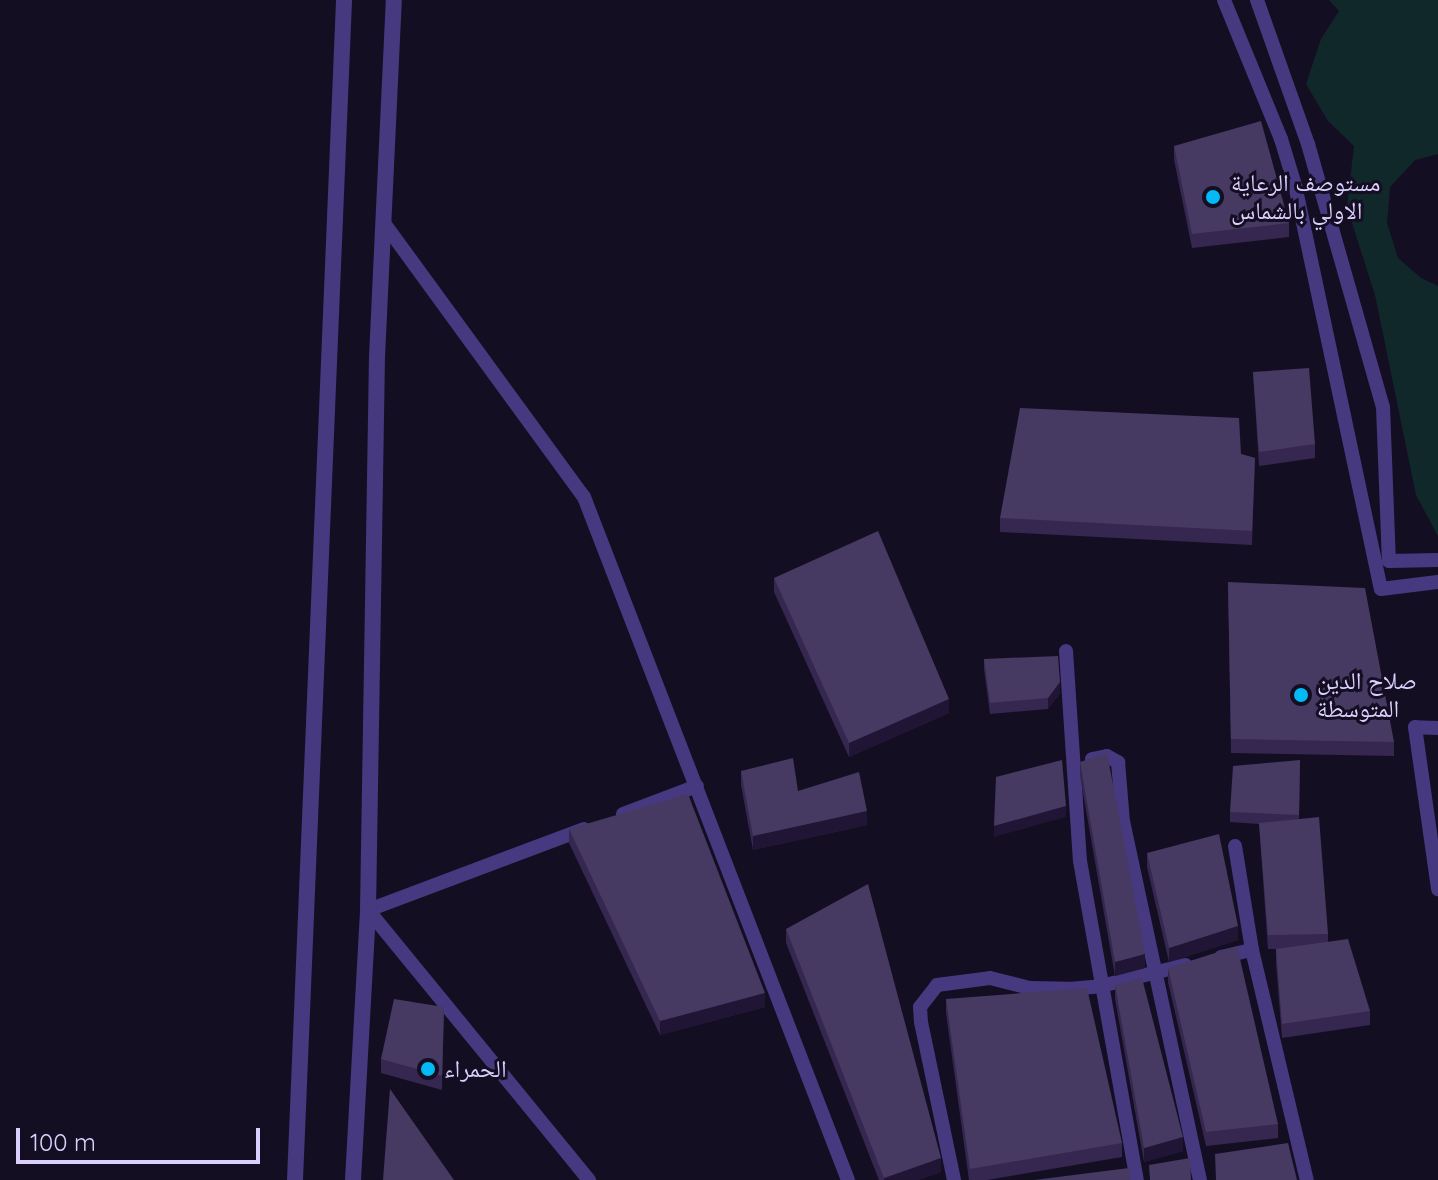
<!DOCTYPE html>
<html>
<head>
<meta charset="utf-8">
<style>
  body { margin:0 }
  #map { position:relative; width:1438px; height:1180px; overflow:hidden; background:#140e22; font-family:Quicksand,"Noto Naskh Arabic",sans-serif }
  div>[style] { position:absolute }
  .green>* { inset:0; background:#11282b }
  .minor>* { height:14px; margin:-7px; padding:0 7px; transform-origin:7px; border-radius:7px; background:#473980 }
  .tertiary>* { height:16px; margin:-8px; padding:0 8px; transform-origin:8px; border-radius:8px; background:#473980 }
  .wall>* { inset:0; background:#35274f }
  .shaded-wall>* { inset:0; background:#201535 }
  .building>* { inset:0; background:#463962 }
  .dots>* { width:22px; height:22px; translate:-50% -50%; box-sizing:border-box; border:4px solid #140e22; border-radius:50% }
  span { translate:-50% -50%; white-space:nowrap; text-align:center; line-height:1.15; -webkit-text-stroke:6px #140e22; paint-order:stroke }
  .poi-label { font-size:24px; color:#dbcffe }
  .left { translate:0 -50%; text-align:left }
  .scale { position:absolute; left:16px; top:1128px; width:244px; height:36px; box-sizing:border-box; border:4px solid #dbcffe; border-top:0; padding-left:10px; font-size:24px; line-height:28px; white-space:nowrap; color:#dbcffe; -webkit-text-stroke:6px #140e22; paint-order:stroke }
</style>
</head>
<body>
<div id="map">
  <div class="green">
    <div style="clip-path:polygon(1329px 0,1438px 0,1438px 154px,1415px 160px,1390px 187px,1387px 223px,1398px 258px,1421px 278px,1438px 286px,1438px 536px,1416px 495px,1375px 295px,1347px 207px,1354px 146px,1328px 121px,1306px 84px,1321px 39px,1339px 11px)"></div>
  </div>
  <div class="minor">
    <div style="left:1224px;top:0;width:150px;rotate:67.7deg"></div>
    <div style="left:1281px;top:139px;width:48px;rotate:73.1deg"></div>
    <div style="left:1295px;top:185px;width:413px;rotate:78deg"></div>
    <div style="left:1381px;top:589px;width:57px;rotate:-7deg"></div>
    <div style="left:1257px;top:0;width:153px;rotate:70.5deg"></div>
    <div style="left:1308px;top:144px;width:273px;rotate:74.1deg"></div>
    <div style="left:1383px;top:407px;width:154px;rotate:87.8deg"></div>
    <div style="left:1389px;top:561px;width:49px;rotate:-1.2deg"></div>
    <div style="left:384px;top:223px;width:339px;rotate:53.9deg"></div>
    <div style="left:584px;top:497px;width:732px;rotate:68.87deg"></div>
    <div style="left:1066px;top:651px;width:210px;rotate:86.2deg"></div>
    <div style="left:1080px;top:861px;width:324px;rotate:79.9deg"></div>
    <div style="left:1438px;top:728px;width:23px;rotate:-178deg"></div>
    <div style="left:1415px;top:727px;width:164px;rotate:81.9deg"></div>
    <div style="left:1092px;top:759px;width:15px;rotate:-11deg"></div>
    <div style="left:1107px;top:756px;width:13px;rotate:29deg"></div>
    <div style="left:1118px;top:762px;width:59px;rotate:85.2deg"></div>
    <div style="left:1123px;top:821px;width:367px;rotate:77.9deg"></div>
    <div style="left:623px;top:814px;width:79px;rotate:-20.7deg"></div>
    <div style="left:584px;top:829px;width:231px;rotate:159.4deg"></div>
    <div style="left:368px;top:910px;width:349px;rotate:50.7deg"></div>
    <div style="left:1235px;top:846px;width:105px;rotate:80.7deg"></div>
    <div style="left:1252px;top:950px;width:236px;rotate:76.6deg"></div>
    <div style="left:1221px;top:957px;width:32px;rotate:-13deg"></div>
    <div style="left:954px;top:1180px;width:161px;rotate:-101.8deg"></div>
    <div style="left:921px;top:1022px;width:15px;rotate:-94deg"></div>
    <div style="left:920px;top:1007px;width:28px;rotate:-52deg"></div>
    <div style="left:937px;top:985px;width:53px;rotate:-7.5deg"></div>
    <div style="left:990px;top:978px;width:41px;rotate:14deg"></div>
    <div style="left:1030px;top:988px;width:39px;rotate:1deg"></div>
    <div style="left:1069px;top:989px;width:32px;rotate:-5deg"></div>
    <div style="left:1101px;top:986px;width:87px;rotate:-14deg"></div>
  </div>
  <div class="tertiary">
    <div style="left:295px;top:1180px;width:1181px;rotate:-87.62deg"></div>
    <div style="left:353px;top:1180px;width:270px;rotate:-86.8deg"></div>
    <div style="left:368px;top:910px;width:553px;rotate:-89.07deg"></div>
    <div style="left:377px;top:357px;width:357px;rotate:-87.3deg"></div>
  </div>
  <div class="wall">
    <div style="clip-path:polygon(1174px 146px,1289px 223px,1289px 237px,1192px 248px,1174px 160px)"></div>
    <div style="clip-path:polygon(1253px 372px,1315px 444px,1315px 458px,1259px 466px)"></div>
    <div style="clip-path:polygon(1241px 454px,1255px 458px,1252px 545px,1000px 532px,1000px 518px)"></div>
    <div style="clip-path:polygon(774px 578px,949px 713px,849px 757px,774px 592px)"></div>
    <div style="clip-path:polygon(1228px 582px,1394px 742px,1394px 756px,1231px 753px)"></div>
    <div style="clip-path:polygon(984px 659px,1060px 693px,1048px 709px,990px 714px,984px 669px)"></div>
    <div style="clip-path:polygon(1300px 760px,1299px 819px,1328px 934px,1328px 942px,1370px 1011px,1370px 1025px,1282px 1038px,1276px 963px,1276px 949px,1277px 949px,1268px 949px,1259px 824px,1230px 822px,1230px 812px)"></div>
    <div style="clip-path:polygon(1080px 762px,1145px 968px,1115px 976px,1080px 776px)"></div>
    <div style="clip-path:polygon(741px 771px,798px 791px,867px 825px,753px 850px,741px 785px)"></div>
    <div style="clip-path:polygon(569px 829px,765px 1007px,660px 1035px,569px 843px)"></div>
    <div style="clip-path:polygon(1147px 853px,1238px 940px,1169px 962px,1147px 867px)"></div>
    <div style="clip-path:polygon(786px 929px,941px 1172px,918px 1180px,879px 1180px,786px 943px)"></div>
    <div style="clip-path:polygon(1168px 968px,1278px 1124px,1278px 1138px,1206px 1146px,1168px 982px)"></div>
    <div style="clip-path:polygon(1115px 985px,1183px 1151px,1144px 1162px,1115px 999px)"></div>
    <div style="clip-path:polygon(946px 999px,1122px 1143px,1122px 1157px,987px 1180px,969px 1180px,946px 1013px)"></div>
    <div style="clip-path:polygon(444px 1007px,442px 1090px,381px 1073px,381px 1059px)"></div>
  </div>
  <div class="shaded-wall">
    <div style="clip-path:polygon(1060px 682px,1060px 693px,1048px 709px,1048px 698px)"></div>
    <div style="clip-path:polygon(949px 699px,949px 713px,849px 757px,849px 743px)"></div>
    <div style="clip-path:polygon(1066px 806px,1066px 817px,994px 837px,994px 826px)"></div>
    <div style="clip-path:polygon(867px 811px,867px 825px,753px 850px,753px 836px)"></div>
    <div style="clip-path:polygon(1238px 926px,1238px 940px,1169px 962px,1169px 948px)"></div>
    <div style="clip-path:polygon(1145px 954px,1145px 968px,1115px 976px,1115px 962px)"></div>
    <div style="clip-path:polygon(765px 993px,765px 1007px,660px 1035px,660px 1021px)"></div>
    <div style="clip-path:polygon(1183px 1137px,1183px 1151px,1144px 1162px,1144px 1148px)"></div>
    <div style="clip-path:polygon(941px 1158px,941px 1172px,918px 1180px,884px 1180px,884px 1178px)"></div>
  </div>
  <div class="building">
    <div style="clip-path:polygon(1261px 121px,1289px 223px,1192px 234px,1174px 146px)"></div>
    <div style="clip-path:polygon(1309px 368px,1315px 444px,1259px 452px,1253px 372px)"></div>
    <div style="clip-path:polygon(1020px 408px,1239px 418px,1241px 454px,1255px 458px,1252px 531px,1000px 518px)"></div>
    <div style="clip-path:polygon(878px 531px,949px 699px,849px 743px,774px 578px)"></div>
    <div style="clip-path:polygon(1228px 582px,1365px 588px,1394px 742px,1231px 739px)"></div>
    <div style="clip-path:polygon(1058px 656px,1060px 682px,1048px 698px,990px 703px,984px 659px)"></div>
    <div style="clip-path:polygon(1107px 753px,1145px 954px,1115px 962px,1080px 762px)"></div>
    <div style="clip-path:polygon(793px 758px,798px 791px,859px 772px,867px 811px,753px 836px,741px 771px)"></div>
    <div style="clip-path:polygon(1062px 760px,1066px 806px,994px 826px,996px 777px)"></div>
    <div style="clip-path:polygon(1300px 760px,1299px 815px,1230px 812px,1233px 766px)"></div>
    <div style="clip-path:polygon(688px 794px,765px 993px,660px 1021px,569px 829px)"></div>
    <div style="clip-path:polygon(1319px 817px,1328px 934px,1268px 935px,1259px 823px)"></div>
    <div style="clip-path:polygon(1219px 834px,1238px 926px,1169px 948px,1147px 853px)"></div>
    <div style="clip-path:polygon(868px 884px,941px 1158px,884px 1178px,786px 929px)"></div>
    <div style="clip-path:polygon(1348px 939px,1370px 1011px,1282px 1024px,1276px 949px)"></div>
    <div style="clip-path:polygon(1237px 946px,1278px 1124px,1206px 1132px,1168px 968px)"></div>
    <div style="clip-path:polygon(1142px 978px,1183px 1137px,1144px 1148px,1115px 985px)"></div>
    <div style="clip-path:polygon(1087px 988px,1122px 1143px,970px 1169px,946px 999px)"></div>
    <div style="clip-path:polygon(394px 999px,444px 1007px,442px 1076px,381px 1059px)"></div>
    <div style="clip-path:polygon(390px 1089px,454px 1180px,383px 1180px)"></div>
    <div style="clip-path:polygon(1288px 1143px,1297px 1180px,1216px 1180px,1215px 1154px)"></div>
    <div style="clip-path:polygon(1190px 1158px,1191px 1180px,1150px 1180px,1149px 1165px)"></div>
    <div style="clip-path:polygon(1129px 1168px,1130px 1180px,1034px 1180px)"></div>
  </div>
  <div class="dots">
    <div style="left:1213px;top:197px;background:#03b9f6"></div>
    <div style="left:1301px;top:695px;background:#03b9f6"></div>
    <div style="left:428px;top:1069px;background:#03b9f6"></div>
  </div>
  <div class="poi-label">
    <span class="left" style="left:1231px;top:197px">مستوصف الرعاية<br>الاولي بالشماس</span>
    <span class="left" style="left:1317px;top:695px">صلاح الدين<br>المتوسطة</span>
    <span class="left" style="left:444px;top:1069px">الحمراء</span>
  </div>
  <div class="scale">100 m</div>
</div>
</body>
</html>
